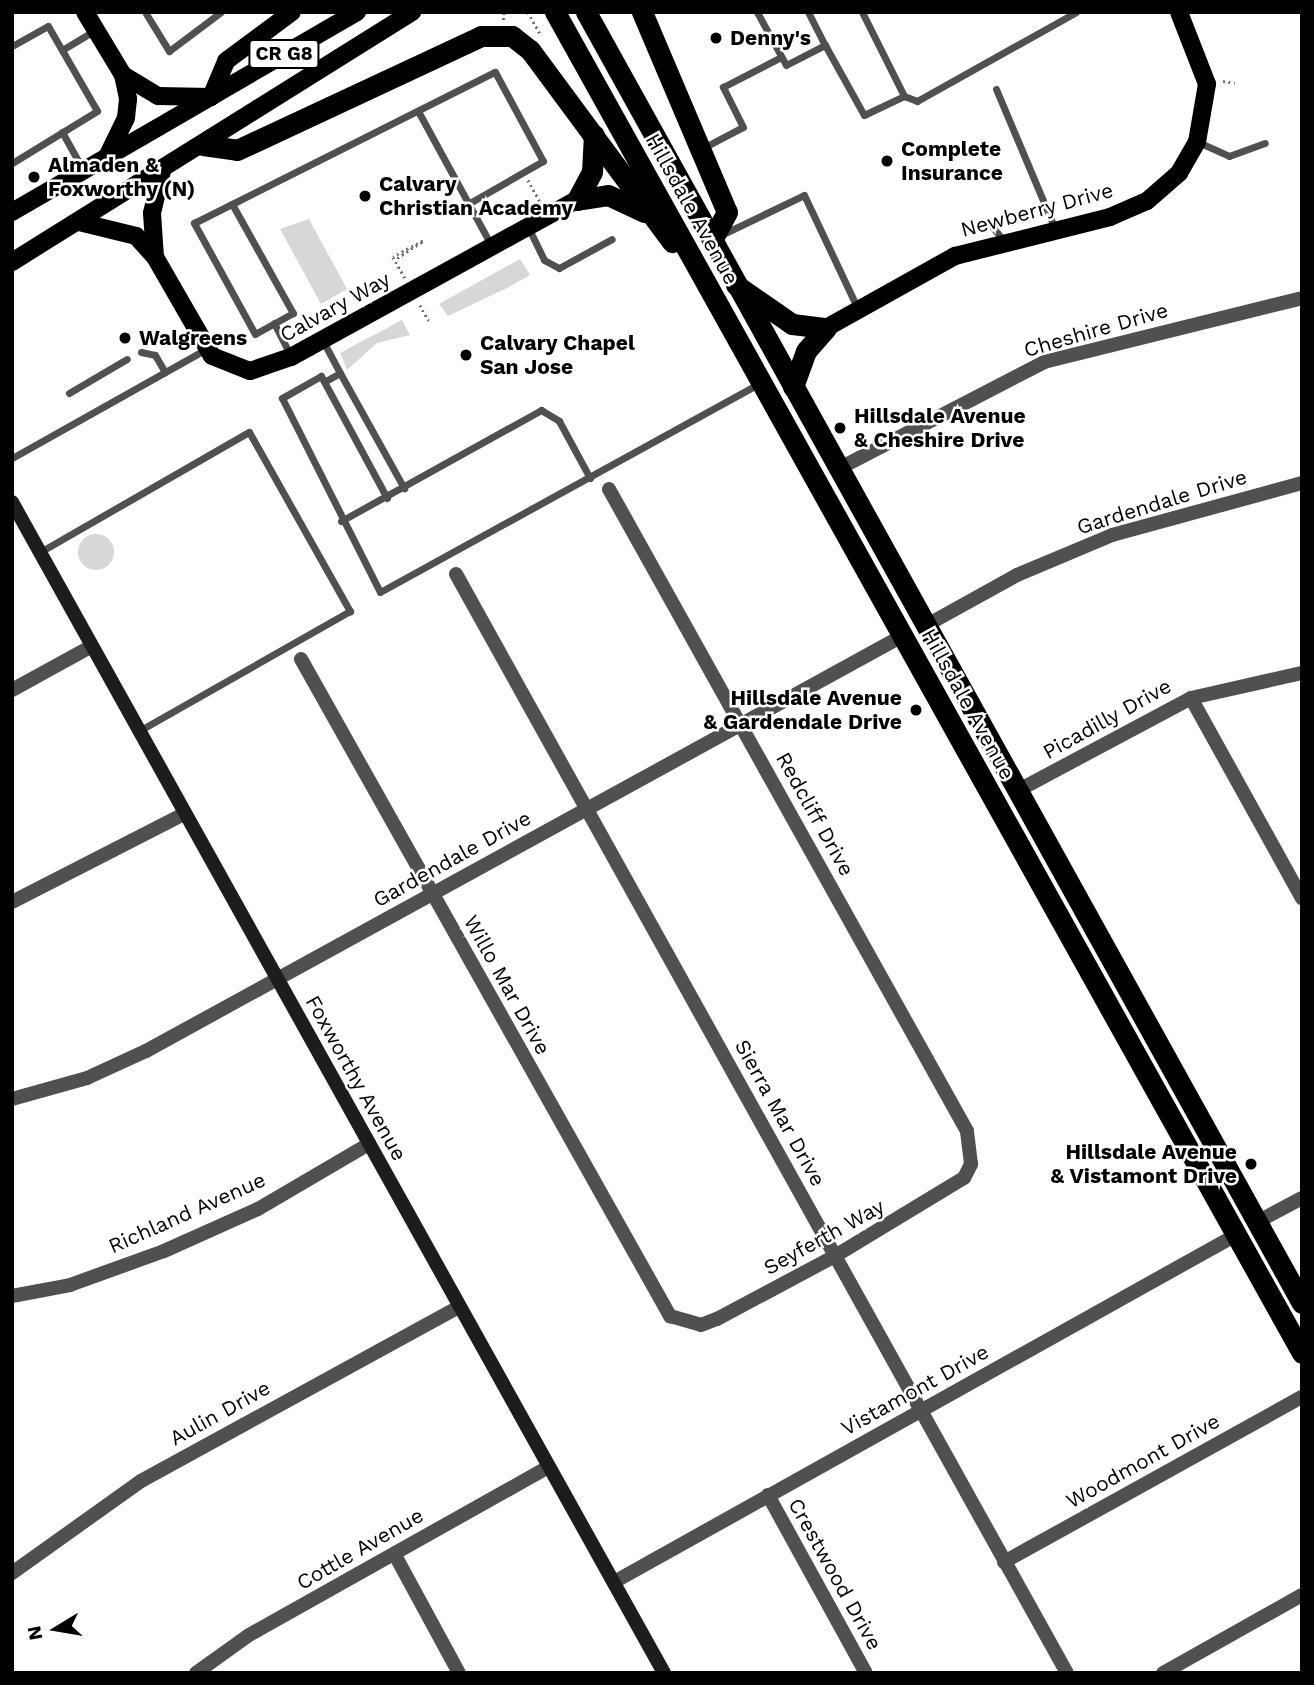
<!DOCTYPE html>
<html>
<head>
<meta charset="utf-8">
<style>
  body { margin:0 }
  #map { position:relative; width:1314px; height:1685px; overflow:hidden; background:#fff; font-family:"Work Sans",sans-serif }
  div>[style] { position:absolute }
  .green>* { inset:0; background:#d7d7d7 }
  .round { border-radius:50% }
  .path>* { height:2.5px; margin-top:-1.25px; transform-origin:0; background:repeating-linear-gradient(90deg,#727272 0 2px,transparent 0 5.5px) }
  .lane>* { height:7px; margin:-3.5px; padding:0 3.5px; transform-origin:3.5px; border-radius:3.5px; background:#505050 }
  .street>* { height:14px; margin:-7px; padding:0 7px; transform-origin:7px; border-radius:7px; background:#505050 }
  .secondary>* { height:14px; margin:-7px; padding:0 7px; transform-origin:7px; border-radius:7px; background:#1d1d1d }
  .primary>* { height:18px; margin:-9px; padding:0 9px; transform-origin:9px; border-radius:9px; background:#000 }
  .highway>* { height:21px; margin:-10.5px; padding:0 10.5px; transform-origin:10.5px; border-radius:10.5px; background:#000 }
  .dots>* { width:19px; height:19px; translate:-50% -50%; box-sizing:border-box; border:4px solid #fff; border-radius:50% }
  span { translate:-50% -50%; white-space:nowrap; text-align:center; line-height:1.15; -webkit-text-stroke:5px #fff; paint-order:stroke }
  .shield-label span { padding:2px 5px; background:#fff; border:2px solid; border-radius:5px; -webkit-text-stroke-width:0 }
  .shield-label { font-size:19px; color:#000; font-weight:700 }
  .poi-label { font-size:21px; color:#000; font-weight:700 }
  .left { translate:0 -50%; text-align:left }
  .right { translate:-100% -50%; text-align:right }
  .street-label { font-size:21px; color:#000 }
  .frame { position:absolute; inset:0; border:14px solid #000; pointer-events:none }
  .north { position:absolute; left:21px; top:1594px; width:70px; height:70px; -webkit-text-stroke:5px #fff; paint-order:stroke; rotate:259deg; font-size:19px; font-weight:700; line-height:28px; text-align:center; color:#000 }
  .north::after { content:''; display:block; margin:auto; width:24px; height:32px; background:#000; clip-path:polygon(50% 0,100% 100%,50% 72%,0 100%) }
</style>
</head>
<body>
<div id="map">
  <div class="green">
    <div style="clip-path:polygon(309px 219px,347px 289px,321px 304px,280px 229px)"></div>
    <div style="clip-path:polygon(520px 259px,530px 275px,509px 287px,448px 316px,439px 304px)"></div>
    <div style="clip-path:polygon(402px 320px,410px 335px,377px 343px,347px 370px,340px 353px)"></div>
    <div class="round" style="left:78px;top:534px;width:36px;height:36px"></div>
  </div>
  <div class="path">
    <div style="left:528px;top:12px;width:25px;rotate:61deg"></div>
    <div style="left:503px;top:20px;width:8px;rotate:-83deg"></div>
    <div style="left:1223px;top:81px;width:12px;rotate:9deg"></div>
    <div style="left:528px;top:180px;width:25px;rotate:61deg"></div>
    <div style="left:397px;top:258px;width:31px;rotate:-33deg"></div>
    <div style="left:423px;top:241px;width:34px;rotate:152deg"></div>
    <div style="left:393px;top:257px;width:24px;rotate:60deg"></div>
    <div style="left:420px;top:305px;width:18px;rotate:61deg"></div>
  </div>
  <div class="lane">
    <div style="left:145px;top:12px;width:46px;rotate:58.4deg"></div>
    <div style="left:169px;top:51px;width:65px;rotate:-36.9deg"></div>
    <div style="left:757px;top:12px;width:60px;rotate:61.3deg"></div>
    <div style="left:786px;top:65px;width:44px;rotate:-27.1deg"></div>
    <div style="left:825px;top:45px;width:80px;rotate:60.9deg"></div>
    <div style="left:864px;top:115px;width:44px;rotate:-25.4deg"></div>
    <div style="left:904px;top:96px;width:14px;rotate:21deg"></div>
    <div style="left:917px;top:101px;width:182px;rotate:-29.2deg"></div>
    <div style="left:808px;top:12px;width:37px;rotate:63deg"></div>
    <div style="left:862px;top:12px;width:94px;rotate:63.4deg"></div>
    <div style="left:12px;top:46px;width:41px;rotate:-29.1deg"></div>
    <div style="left:48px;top:26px;width:98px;rotate:60deg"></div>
    <div style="left:97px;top:111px;width:100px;rotate:148.5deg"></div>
    <div style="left:62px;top:50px;width:37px;rotate:-31deg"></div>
    <div style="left:996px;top:89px;width:152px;rotate:67.1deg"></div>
    <div style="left:418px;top:111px;width:153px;rotate:61.4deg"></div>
    <div style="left:62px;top:132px;width:41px;rotate:60.9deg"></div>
    <div style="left:1198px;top:142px;width:34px;rotate:24deg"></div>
    <div style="left:1229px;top:156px;width:38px;rotate:-20deg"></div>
    <div style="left:701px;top:149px;width:47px;rotate:-27.6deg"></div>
    <div style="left:743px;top:127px;width:45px;rotate:-116.6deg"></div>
    <div style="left:723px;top:87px;width:65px;rotate:-27.3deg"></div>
    <div style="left:232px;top:204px;width:125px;rotate:60.8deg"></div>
    <div style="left:293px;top:313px;width:43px;rotate:151.1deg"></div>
    <div style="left:255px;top:334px;width:127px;rotate:-118.8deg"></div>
    <div style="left:194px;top:223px;width:42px;rotate:-26.6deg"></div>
    <div style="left:232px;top:204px;width:294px;rotate:-26.7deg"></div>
    <div style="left:495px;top:72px;width:101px;rotate:61.7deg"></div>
    <div style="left:543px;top:161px;width:86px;rotate:150.2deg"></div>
    <div style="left:991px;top:225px;width:22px;rotate:51deg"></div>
    <div style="left:529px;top:229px;width:34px;rotate:64deg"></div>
    <div style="left:544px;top:260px;width:17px;rotate:28deg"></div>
    <div style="left:559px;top:268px;width:60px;rotate:-28.7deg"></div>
    <div style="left:721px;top:235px;width:92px;rotate:-25.7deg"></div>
    <div style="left:804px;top:195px;width:126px;rotate:64.7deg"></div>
    <div style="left:274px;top:323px;width:38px;rotate:63deg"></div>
    <div style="left:323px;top:341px;width:36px;rotate:62deg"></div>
    <div style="left:340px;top:373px;width:18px;rotate:151deg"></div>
    <div style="left:141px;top:352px;width:14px;rotate:12deg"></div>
    <div style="left:155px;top:355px;width:20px;rotate:60deg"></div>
    <div style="left:340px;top:373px;width:132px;rotate:60.9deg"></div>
    <div style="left:69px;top:393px;width:67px;rotate:-30.4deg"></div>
    <div style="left:12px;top:458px;width:223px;rotate:-29.3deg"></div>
    <div style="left:387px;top:498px;width:139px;rotate:-118.4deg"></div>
    <div style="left:321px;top:376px;width:45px;rotate:150.6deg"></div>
    <div style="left:282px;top:398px;width:217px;rotate:63.2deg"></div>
    <div style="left:380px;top:592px;width:434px;rotate:-28.8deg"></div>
    <div style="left:341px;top:521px;width:229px;rotate:-29deg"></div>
    <div style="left:541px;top:410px;width:21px;rotate:31deg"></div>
    <div style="left:559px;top:421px;width:65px;rotate:61.5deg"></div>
    <div style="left:40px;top:552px;width:241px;rotate:-29.9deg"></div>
    <div style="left:249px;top:432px;width:206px;rotate:60.6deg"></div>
    <div style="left:350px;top:611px;width:243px;rotate:150.4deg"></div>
  </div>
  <div class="street">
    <div style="left:838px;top:469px;width:232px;rotate:-27.4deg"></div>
    <div style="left:1044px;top:362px;width:266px;rotate:-13.9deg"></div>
    <div style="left:456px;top:574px;width:1257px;rotate:60.93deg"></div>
    <div style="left:925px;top:626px;width:105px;rotate:-29deg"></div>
    <div style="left:1017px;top:575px;width:103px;rotate:-22.8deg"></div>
    <div style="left:1112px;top:535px;width:197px;rotate:-15.3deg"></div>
    <div style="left:301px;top:659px;width:754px;rotate:60.68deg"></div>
    <div style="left:670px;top:1316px;width:32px;rotate:16deg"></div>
    <div style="left:701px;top:1325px;width:17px;rotate:-21deg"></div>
    <div style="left:717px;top:1319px;width:134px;rotate:-28.1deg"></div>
    <div style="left:835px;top:1256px;width:151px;rotate:-31.2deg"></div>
    <div style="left:964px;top:1178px;width:16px;rotate:-63deg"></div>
    <div style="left:971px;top:1164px;width:33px;rotate:-97deg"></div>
    <div style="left:967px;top:1131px;width:735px;rotate:-119.15deg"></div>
    <div style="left:12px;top:690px;width:91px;rotate:-28.8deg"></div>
    <div style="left:1191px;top:698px;width:229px;rotate:61deg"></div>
    <div style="left:1017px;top:791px;width:197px;rotate:-28.1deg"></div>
    <div style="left:1191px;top:698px;width:114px;rotate:-12.7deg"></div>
    <div style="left:12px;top:902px;width:193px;rotate:-27.1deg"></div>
    <div style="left:12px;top:1099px;width:78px;rotate:-15.6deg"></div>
    <div style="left:87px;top:1078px;width:65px;rotate:-24.6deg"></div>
    <div style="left:146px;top:1051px;width:862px;rotate:-28.76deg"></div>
    <div style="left:1257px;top:1222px;width:51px;rotate:-28.1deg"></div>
    <div style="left:12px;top:1296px;width:59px;rotate:-10.7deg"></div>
    <div style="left:70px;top:1285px;width:100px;rotate:-19.9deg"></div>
    <div style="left:164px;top:1251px;width:103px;rotate:-24.1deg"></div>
    <div style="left:258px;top:1209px;width:129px;rotate:-30.4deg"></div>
    <div style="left:768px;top:1495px;width:203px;rotate:61.2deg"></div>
    <div style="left:396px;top:1557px;width:132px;rotate:61.5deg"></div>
    <div style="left:1004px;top:1562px;width:341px;rotate:-29deg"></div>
    <div style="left:12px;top:1573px;width:158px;rotate:-35.5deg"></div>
    <div style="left:141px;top:1481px;width:362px;rotate:-28.7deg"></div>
    <div style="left:614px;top:1582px;width:712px;rotate:-29.16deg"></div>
    <div style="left:196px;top:1673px;width:65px;rotate:-35.6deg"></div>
    <div style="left:249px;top:1635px;width:343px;rotate:-29.3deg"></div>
    <div style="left:1163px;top:1673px;width:159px;rotate:-29.3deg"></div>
  </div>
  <div class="secondary">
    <div style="left:12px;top:502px;width:1340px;rotate:60.89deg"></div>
  </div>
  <div class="primary">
    <div style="left:85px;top:12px;width:74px;rotate:58.9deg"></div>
    <div style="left:123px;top:75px;width:25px;rotate:78deg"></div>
    <div style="left:128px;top:99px;width:19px;rotate:96deg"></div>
    <div style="left:126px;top:118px;width:43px;rotate:116deg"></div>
    <div style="left:123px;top:75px;width:41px;rotate:31deg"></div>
    <div style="left:158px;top:96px;width:53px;rotate:1.1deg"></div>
    <div style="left:211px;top:97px;width:39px;rotate:-67deg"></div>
    <div style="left:226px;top:61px;width:82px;rotate:-36.6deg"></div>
    <div style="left:12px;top:212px;width:399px;rotate:-30.1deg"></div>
    <div style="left:79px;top:222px;width:59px;rotate:13.8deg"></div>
    <div style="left:136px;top:236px;width:28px;rotate:48deg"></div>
    <div style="left:155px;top:257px;width:114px;rotate:60.1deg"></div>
    <div style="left:212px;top:356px;width:41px;rotate:21.5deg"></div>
    <div style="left:250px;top:371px;width:43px;rotate:-18.9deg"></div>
    <div style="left:291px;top:357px;width:326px;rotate:-28.8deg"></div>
    <div style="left:155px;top:257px;width:44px;rotate:-93.9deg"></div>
    <div style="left:152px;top:213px;width:43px;rotate:-76.6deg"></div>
    <div style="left:12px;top:262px;width:472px;rotate:-32deg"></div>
    <div style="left:826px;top:328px;width:148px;rotate:-29.2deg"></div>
    <div style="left:955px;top:256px;width:160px;rotate:-14.1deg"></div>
    <div style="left:1110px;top:217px;width:40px;rotate:-23.4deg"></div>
    <div style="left:1147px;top:201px;width:43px;rotate:-41.2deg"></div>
    <div style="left:1179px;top:173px;width:36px;rotate:-60deg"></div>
    <div style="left:1197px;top:142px;width:59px;rotate:-80.2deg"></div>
    <div style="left:1207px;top:84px;width:77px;rotate:-111.3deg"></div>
  </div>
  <div class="highway">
    <div style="left:555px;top:12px;width:1535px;rotate:60.88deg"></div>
    <div style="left:586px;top:12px;width:1476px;rotate:60.99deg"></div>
    <div style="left:642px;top:12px;width:217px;rotate:67deg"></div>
    <div style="left:727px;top:212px;width:32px;rotate:118deg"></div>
    <div style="left:203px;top:145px;width:34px;rotate:8deg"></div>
    <div style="left:237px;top:150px;width:269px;rotate:-25deg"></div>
    <div style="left:481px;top:36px;width:31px"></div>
    <div style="left:512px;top:36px;width:23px;rotate:38deg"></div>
    <div style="left:530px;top:50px;width:239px;rotate:53.5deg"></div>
    <div style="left:577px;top:200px;width:32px;rotate:-62deg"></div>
    <div style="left:592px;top:172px;width:37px;rotate:-87deg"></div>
    <div style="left:577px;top:200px;width:31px;rotate:-9deg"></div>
    <div style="left:608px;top:195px;width:40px;rotate:25deg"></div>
    <div style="left:736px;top:285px;width:68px;rotate:34.9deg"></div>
    <div style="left:792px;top:324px;width:34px;rotate:7deg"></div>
    <div style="left:826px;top:328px;width:30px;rotate:131deg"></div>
    <div style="left:806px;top:351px;width:38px;rotate:110deg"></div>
  </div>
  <div class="dots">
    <div style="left:716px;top:38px;background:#000"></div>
    <div style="left:887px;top:161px;background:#000"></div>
    <div style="left:34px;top:177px;background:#000"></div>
    <div style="left:365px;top:196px;background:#000"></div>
    <div style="left:125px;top:338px;background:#000"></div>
    <div style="left:466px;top:355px;background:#000"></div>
    <div style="left:840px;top:428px;background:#000"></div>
    <div style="left:916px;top:710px;background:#000"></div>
    <div style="left:1251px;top:1164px;background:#000"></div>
  </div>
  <div class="shield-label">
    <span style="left:284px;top:54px">CR G8</span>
  </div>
  <div class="poi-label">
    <span class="left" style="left:730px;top:38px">Denny's</span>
    <span class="left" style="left:901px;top:161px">Complete<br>Insurance</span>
    <span class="left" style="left:48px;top:177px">Almaden &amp;<br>Foxworthy (N)</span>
    <span class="left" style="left:379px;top:196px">Calvary<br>Christian Academy</span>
    <span class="left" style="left:139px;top:338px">Walgreens</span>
    <span class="left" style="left:480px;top:355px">Calvary Chapel<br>San Jose</span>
    <span class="left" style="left:854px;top:428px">Hillsdale Avenue<br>&amp; Cheshire Drive</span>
    <span class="right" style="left:902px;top:710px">Hillsdale Avenue<br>&amp; Gardendale Drive</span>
    <span class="right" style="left:1237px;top:1164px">Hillsdale Avenue<br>&amp; Vistamont Drive</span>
  </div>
  <div class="street-label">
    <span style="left:692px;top:209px;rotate:61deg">Hillsdale Avenue</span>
    <span style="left:1037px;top:210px;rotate:-15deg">Newberry Drive</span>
    <span style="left:335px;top:307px;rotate:-29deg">Calvary Way</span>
    <span style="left:1096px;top:330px;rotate:-16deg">Cheshire Drive</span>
    <span style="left:1162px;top:502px;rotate:-17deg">Gardendale Drive</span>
    <span style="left:968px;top:704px;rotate:61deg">Hillsdale Avenue</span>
    <span style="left:1107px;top:719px;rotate:-29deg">Picadilly Drive</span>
    <span style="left:815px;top:814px;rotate:61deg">Redcliff Drive</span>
    <span style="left:452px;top:859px;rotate:-29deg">Gardendale Drive</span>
    <span style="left:507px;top:985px;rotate:61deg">Willo Mar Drive</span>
    <span style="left:356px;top:1078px;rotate:61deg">Foxworthy Avenue</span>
    <span style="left:780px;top:1113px;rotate:61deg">Sierra Mar Drive</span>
    <span style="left:187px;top:1213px;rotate:-24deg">Richland Avenue</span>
    <span style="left:824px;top:1237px;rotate:-29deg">Seyferth Way</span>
    <span style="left:915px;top:1390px;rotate:-29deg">Vistamont Drive</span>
    <span style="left:220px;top:1413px;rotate:-29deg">Aulin Drive</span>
    <span style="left:1143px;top:1461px;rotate:-29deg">Woodmont Drive</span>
    <span style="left:360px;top:1549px;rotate:-30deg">Cottle Avenue</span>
    <span style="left:835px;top:1574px;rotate:61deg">Crestwood Drive</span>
  </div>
  <div class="frame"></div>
  <div class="north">N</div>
</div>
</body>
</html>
